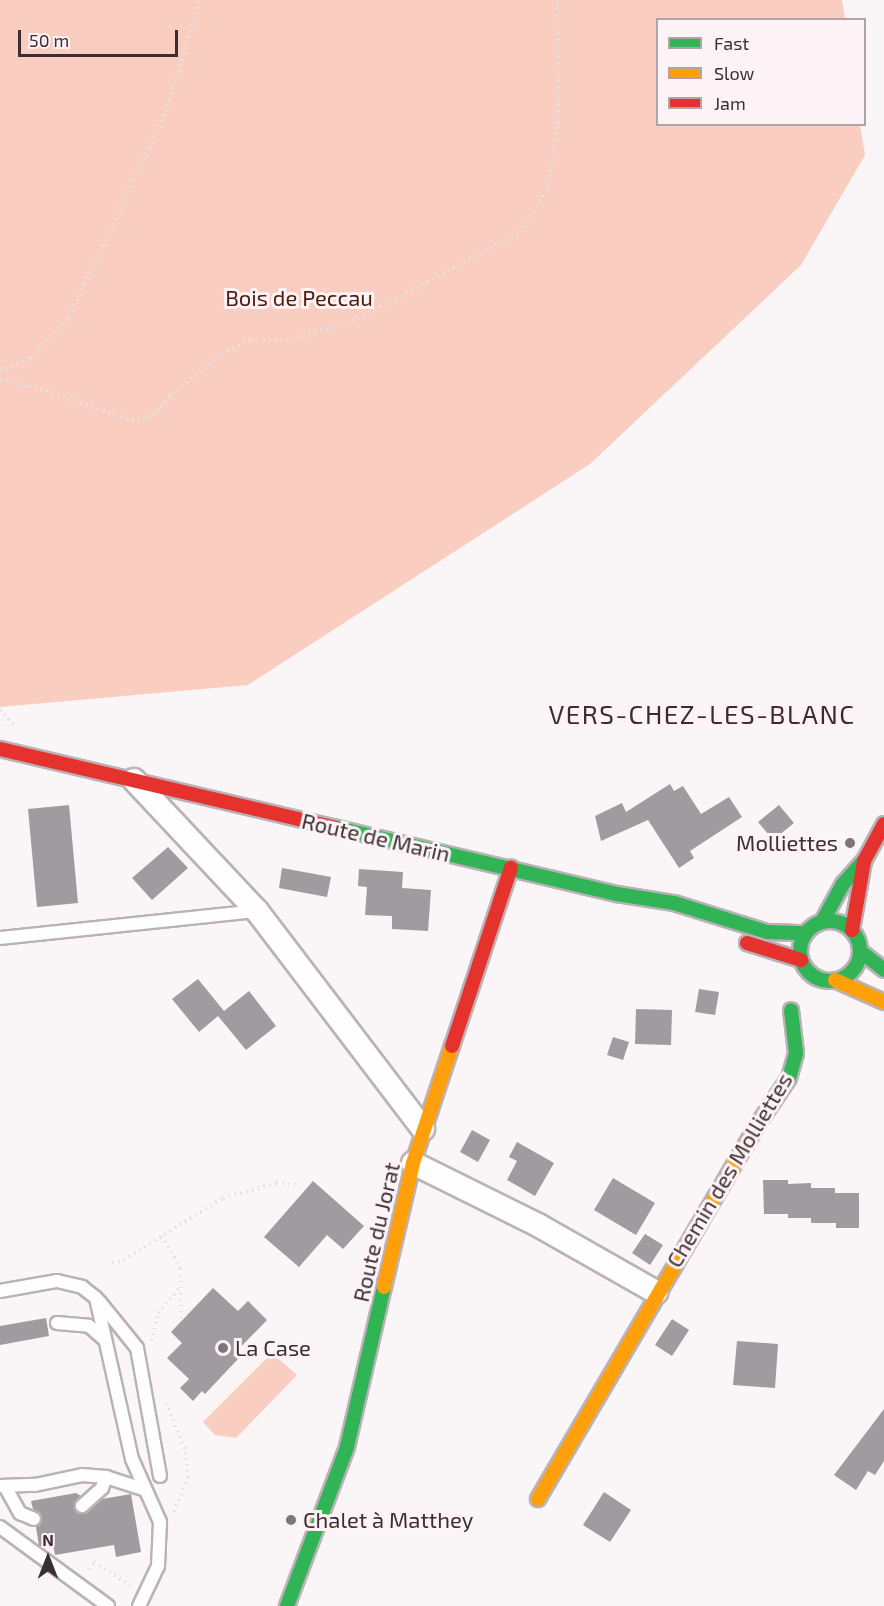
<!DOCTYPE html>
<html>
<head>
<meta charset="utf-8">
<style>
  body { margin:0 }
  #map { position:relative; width:884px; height:1606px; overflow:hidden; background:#faf5f7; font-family:"Exo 2",sans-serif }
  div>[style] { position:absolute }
  .green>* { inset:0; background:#f9cdbf }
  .building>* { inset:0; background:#a09b9e }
  .path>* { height:4px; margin-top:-2px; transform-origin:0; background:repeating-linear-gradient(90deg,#e4e1e3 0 1.5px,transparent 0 6px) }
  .roads { filter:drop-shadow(2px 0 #bab2b6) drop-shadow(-2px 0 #bab2b6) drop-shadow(0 2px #bab2b6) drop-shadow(0 -2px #bab2b6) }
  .lane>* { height:12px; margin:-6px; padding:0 6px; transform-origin:6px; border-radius:6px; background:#fefefe }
  .street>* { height:22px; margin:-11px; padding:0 11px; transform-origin:11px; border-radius:11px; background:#fefefe }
  .fast>* { height:14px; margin:-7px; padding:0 7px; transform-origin:7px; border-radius:7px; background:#30b455 }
  .fast>.ring { margin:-7px; padding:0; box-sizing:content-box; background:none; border:14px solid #30b455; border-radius:50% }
  .slow>* { height:14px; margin:-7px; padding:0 7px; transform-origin:7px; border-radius:7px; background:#ff9f0a }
  .jam>* { height:14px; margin:-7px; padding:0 7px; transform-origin:7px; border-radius:7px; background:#e5322d }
  .dots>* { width:16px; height:16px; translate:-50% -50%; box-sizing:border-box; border:3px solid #fdf2f6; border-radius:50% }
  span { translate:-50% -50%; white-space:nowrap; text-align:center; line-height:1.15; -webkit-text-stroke:6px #fdf2f6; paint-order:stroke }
  .park-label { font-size:22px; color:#4d1d0b }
  .street-label { font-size:22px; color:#3a3034 }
  .poi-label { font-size:22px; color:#3a3034 }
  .right { translate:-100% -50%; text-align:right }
  .left { translate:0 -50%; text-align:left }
  .quarter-label { font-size:26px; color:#3e2a32; letter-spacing:1.5px }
  .legend { position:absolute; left:656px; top:18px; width:210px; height:108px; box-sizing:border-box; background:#fdf2f6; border:2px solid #afa4a8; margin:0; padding:8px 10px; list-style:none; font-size:18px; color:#3a3034 }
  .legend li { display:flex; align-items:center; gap:12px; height:30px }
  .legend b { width:30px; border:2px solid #afa4a8 }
  .north { position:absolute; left:18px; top:1528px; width:60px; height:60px; -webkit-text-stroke:4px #fdf2f6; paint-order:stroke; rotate:0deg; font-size:16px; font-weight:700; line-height:24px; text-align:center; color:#3a3034 }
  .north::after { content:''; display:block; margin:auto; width:21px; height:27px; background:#3a3034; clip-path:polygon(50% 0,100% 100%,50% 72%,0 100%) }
  .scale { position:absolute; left:18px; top:30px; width:160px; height:27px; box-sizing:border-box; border:3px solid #3a3034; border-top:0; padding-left:8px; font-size:18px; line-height:21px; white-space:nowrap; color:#3a3034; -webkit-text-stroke:4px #fdf2f6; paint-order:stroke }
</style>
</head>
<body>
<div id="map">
  <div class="green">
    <div style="clip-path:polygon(0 0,842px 0,845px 19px,658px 20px,658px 124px,860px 125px,865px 155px,801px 265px,590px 464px,248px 685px,0 707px)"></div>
    <div style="clip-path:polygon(272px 1353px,297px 1375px,236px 1438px,215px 1435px,203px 1422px)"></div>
  </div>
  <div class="building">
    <div style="clip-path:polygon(670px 784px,674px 791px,683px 786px,701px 814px,729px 797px,742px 817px,690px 851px,694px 858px,679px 868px,648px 820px,601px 841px,595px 816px,622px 803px,626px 812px)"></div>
    <div style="clip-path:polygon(69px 805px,78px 903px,37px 907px,28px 809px)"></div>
    <div style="clip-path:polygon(779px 805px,794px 823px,773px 840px,758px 822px)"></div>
    <div style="clip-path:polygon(168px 847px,188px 868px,152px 900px,132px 878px)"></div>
    <div style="clip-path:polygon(282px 868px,331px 877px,327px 897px,279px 888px)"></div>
    <div style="clip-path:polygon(359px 869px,403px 872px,402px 888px,431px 890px,428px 931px,392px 929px,392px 916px,365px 915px,367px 887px,358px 886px)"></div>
    <div style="clip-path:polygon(198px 979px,224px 1011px,249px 991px,276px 1026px,246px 1050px,218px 1016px,199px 1032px,172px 999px)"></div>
    <div style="clip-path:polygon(699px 989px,719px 992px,715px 1015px,695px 1012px)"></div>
    <div style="clip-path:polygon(636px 1009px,672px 1010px,671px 1045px,635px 1044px)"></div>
    <div style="clip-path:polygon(613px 1037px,629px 1042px,623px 1060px,607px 1055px)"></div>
    <div style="clip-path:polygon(472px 1130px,490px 1140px,478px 1162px,460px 1152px)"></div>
    <div style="clip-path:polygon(517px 1142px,554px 1163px,535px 1196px,507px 1180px,517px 1161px,509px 1157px)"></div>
    <div style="clip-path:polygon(613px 1178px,655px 1203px,636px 1235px,594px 1210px)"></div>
    <div style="clip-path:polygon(763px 1180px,788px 1180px,788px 1184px,811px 1183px,811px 1188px,835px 1188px,835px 1193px,859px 1193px,859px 1228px,836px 1228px,836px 1223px,811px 1223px,811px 1218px,788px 1218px,788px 1214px,764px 1214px)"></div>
    <div style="clip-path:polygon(313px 1181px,364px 1226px,343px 1249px,327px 1235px,299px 1267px,264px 1237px)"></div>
    <div style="clip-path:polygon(645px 1234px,663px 1245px,650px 1265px,632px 1253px)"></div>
    <div style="clip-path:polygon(213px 1288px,238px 1311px,248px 1301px,267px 1320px,233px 1355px,238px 1359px,205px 1394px,202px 1391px,193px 1401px,180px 1388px,189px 1379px,167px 1358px,182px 1343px,171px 1332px)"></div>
    <div style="clip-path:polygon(46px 1318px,49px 1336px,0 1345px,0 1326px)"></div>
    <div style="clip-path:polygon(672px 1319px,689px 1330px,672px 1356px,655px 1345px)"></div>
    <div style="clip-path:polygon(737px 1341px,778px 1344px,775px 1388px,733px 1385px)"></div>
    <div style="clip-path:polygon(884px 1409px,884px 1461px,875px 1475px,868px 1471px,856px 1490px,834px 1475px)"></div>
    <div style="clip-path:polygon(604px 1492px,631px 1510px,610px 1542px,583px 1525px)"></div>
    <div style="clip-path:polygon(76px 1493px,81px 1496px,74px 1508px,83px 1514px,102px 1499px,131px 1494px,141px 1552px,116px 1557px,114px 1545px,55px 1555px,53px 1545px,39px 1546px,36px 1527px,42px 1517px,33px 1509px,31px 1501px)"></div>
  </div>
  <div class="path">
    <div style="left:0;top:371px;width:32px;rotate:-22deg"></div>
    <div style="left:30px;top:359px;width:57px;rotate:-47.1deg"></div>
    <div style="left:69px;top:317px;width:227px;rotate:-64.7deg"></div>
    <div style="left:166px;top:112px;width:117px;rotate:-73.6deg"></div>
    <div style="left:0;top:380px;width:36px;rotate:11deg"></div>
    <div style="left:35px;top:387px;width:103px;rotate:19.3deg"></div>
    <div style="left:132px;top:421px;width:22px;rotate:-16deg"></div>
    <div style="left:153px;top:415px;width:28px;rotate:-48deg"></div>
    <div style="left:172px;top:394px;width:64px;rotate:-38.7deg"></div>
    <div style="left:222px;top:354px;width:33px;rotate:-27deg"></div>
    <div style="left:251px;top:339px;width:46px;rotate:-1.2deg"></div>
    <div style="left:297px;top:338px;width:52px;rotate:-15.6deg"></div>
    <div style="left:347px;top:324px;width:196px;rotate:-28deg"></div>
    <div style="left:520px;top:232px;width:52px;rotate:-57.5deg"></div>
    <div style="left:548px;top:188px;width:71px;rotate:-81.9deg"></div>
    <div style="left:558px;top:118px;width:118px;rotate:-90.5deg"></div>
    <div style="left:0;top:710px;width:21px;rotate:47deg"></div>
    <div style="left:162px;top:1236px;width:38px;rotate:60deg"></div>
    <div style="left:181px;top:1269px;width:53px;rotate:90deg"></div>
    <div style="left:112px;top:1262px;width:12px;rotate:-9deg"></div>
    <div style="left:124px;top:1260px;width:117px;rotate:-32.1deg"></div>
    <div style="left:223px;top:1198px;width:55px;rotate:-15.8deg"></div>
    <div style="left:276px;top:1183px;width:24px;rotate:7deg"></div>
    <div style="left:152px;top:1341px;width:29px;rotate:-78deg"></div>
    <div style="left:158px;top:1313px;width:33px;rotate:-49deg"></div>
    <div style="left:166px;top:1403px;width:53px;rotate:67.8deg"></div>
    <div style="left:186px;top:1452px;width:25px;rotate:85deg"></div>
    <div style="left:188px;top:1477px;width:40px;rotate:112deg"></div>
    <div style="left:89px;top:1570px;width:9px;rotate:-58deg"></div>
    <div style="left:94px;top:1562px;width:46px;rotate:32.7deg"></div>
  </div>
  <div class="roads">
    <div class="lane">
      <div style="left:0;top:938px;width:258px;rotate:-6deg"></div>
      <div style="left:0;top:1291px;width:58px;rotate:-10deg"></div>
      <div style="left:57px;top:1281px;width:26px;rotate:13deg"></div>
      <div style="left:82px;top:1287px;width:18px;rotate:38deg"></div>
      <div style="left:96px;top:1298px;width:165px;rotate:77.4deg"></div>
      <div style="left:132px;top:1459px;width:69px;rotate:66deg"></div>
      <div style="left:160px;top:1522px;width:44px;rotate:92.6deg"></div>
      <div style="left:158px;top:1566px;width:44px;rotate:115.4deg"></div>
      <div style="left:99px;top:1301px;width:60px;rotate:51deg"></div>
      <div style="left:137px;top:1348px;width:130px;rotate:79.8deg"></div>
      <div style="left:57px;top:1323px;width:32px;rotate:5deg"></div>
      <div style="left:89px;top:1326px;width:21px;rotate:41deg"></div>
      <div style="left:0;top:1486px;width:35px;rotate:-2deg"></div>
      <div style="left:35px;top:1485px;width:48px;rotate:-12deg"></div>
      <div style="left:82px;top:1475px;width:24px;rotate:5deg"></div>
      <div style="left:106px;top:1477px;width:40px;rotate:18deg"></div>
      <div style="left:6px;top:1488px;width:29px;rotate:61deg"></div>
      <div style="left:20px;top:1513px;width:15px;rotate:23deg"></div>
      <div style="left:82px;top:1506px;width:27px;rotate:-42deg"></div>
      <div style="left:102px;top:1488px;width:12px;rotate:-70deg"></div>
      <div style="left:0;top:1527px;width:134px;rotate:36.2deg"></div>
    </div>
    <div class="street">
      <div style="left:134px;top:780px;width:180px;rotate:46.8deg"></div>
      <div style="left:257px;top:911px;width:274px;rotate:52.7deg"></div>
      <div style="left:413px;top:1163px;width:140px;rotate:26.4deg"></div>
      <div style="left:538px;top:1225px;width:136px;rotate:29.6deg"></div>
    </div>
    <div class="fast">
      <div style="left:333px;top:827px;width:292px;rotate:13.3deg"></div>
      <div style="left:617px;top:894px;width:58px;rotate:9deg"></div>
      <div style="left:674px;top:903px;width:97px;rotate:17.3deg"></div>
      <div style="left:767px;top:932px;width:38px;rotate:2deg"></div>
      <div class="ring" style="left:800px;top:921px;width:46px;height:46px"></div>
      <div style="left:822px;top:922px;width:43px;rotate:-61.1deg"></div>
      <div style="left:843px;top:884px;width:31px;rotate:-48deg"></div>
      <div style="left:860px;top:951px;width:31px;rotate:38deg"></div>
      <div style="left:758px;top:1124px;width:55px;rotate:-56deg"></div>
      <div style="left:789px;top:1078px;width:26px;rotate:-74deg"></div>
      <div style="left:796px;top:1053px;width:43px;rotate:-96.6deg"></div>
      <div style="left:287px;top:1606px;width:170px;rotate:-69.3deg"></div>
      <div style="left:347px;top:1447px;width:164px;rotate:-77deg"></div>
    </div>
    <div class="slow">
      <div style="left:835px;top:980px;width:54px;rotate:24.2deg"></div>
      <div style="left:384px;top:1287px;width:127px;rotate:-76.8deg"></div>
      <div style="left:413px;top:1163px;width:123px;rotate:-71.6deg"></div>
      <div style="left:538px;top:1499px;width:435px;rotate:-59.6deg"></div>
    </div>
    <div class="jam">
      <div style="left:0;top:749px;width:342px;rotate:13.2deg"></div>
      <div style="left:852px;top:930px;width:70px;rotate:-80.1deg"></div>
      <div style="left:864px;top:861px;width:42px;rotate:-61.6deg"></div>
      <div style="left:747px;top:943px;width:57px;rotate:17.5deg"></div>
      <div style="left:452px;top:1046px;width:188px;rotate:-71.7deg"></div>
    </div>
  </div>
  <div class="dots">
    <div style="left:850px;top:843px;background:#7d7578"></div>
    <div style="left:223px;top:1348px;background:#7d7578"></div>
    <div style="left:291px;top:1520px;background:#7d7578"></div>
  </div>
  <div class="park-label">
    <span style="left:299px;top:298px">Bois de Peccau</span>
  </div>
  <div class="street-label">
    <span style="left:376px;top:837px;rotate:13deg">Route de Marin</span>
    <span style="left:729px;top:1170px;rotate:-59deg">Chemin des Molliettes</span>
    <span style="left:376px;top:1232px;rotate:-77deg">Route du Jorat</span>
  </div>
  <div class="poi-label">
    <span class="right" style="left:838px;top:843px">Molliettes</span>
    <span class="left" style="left:235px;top:1348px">La Case</span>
    <span class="left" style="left:303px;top:1520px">Chalet à Matthey</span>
  </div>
  <div class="quarter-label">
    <span style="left:702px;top:714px">VERS-CHEZ-LES-BLANC</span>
  </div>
  <ul class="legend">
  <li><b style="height:8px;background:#30b455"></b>Fast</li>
  <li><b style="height:8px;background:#ff9f0a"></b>Slow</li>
  <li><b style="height:8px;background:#e5322d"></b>Jam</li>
  </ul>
  <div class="north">N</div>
  <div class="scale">50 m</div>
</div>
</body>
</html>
